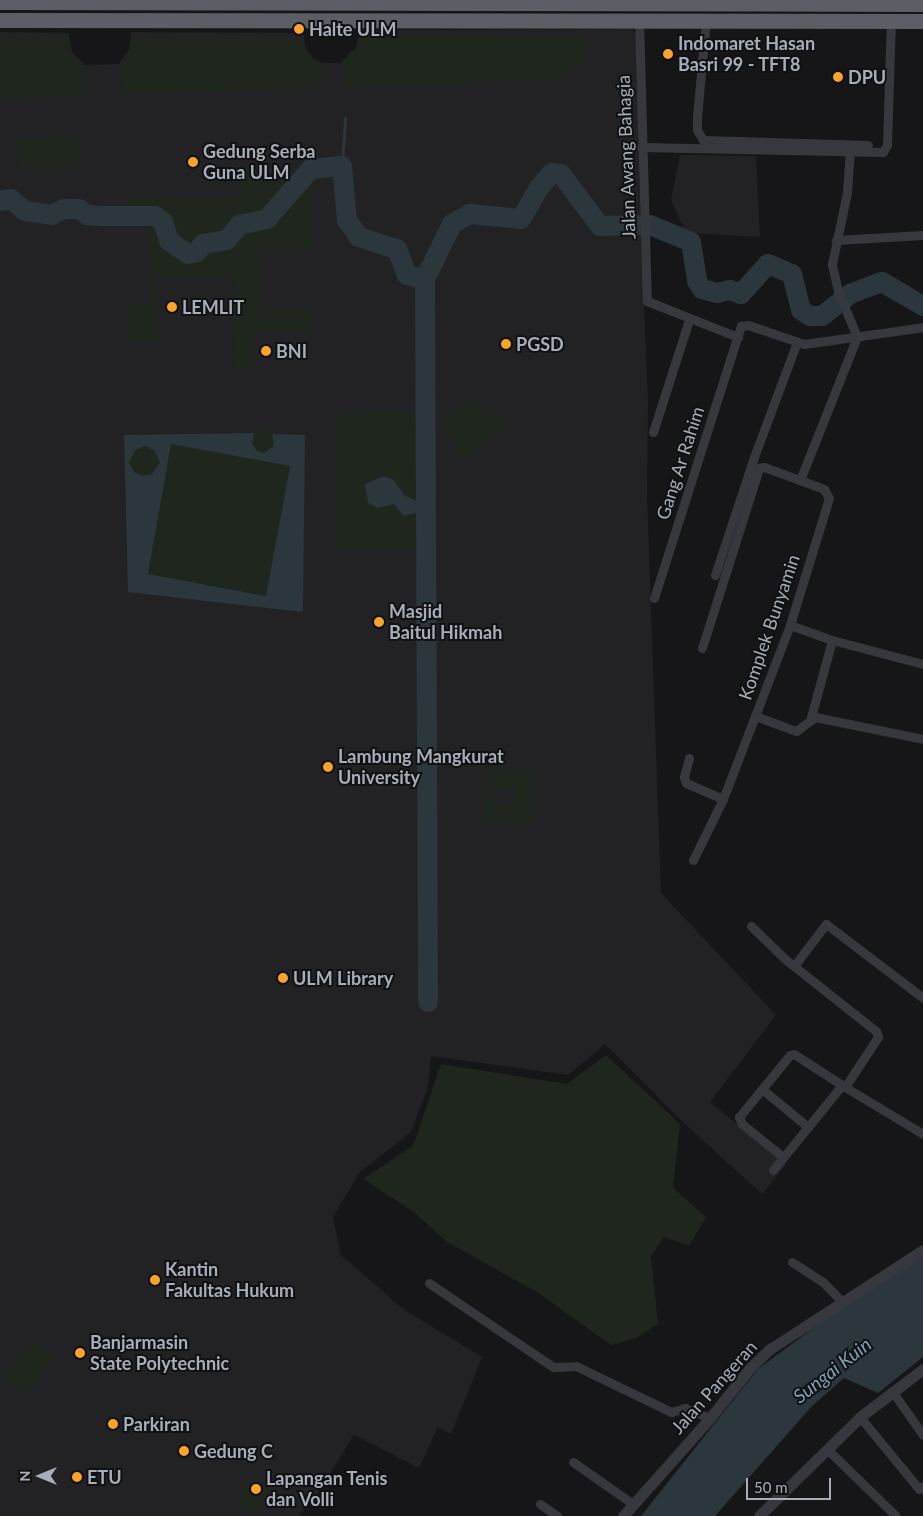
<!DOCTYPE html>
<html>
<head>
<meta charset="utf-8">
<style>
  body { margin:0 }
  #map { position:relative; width:923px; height:1516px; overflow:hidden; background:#161618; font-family:Lato,sans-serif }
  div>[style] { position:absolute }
  .built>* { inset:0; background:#222225 }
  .green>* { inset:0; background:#1e261e }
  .round { border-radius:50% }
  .water>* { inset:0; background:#2b363d }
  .stream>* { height:3px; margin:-1.5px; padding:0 1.5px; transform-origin:1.5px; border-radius:1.5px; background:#2b363d }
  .river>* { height:20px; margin:-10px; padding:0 10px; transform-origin:10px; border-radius:10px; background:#2b363d }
  .minor>* { height:9px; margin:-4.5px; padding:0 4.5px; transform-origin:4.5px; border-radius:4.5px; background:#37383d }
  .tertiary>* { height:11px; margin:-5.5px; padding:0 5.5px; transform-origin:5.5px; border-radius:5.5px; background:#37383d }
  .trunk>* { height:15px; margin:-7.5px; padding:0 7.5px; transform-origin:7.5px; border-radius:7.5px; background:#5b5e65 }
  .dots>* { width:14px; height:14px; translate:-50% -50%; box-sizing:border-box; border:2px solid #111113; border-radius:50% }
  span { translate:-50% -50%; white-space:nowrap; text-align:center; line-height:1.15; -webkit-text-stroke:4px #111113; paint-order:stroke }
  .poi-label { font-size:18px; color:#a7aeb9; font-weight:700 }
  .left { translate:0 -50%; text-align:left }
  .street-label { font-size:18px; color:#a7aeb9 }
  .water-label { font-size:19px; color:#7da0b5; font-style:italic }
  .north { position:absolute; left:15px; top:1451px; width:50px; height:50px; -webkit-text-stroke:4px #111113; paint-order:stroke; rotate:270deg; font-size:14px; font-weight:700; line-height:20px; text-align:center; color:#a7aeb9 }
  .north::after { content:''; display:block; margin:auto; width:18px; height:22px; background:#a7aeb9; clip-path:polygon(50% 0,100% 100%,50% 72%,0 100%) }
  .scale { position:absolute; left:746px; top:1478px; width:85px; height:22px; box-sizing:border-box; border:2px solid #a7aeb9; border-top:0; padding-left:6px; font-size:15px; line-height:18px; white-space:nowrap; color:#a7aeb9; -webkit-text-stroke:4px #111113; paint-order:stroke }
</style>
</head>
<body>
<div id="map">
  <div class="built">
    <div style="clip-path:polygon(632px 29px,637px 37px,640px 211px,648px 402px,647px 495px,661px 893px,776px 1015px,710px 1102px,786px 1164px,762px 1194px,685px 1124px,605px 1044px,568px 1075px,431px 1056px,428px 1087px,411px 1132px,359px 1173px,333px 1217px,341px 1255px,403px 1309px,482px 1357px,451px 1434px,438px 1427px,419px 1468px,354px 1435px,320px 1490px,298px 1516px,0 1516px,0 32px,69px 33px,72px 52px,85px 65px,119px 64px,129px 49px,131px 32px,304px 33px,305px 47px,313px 58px,322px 63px,340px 63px,356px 47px,360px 30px)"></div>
    <div style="clip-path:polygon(680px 155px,756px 156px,760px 237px,686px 233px,671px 200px)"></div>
  </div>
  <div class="green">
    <div style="clip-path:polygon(363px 34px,586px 36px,586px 62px,560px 79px,344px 87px,344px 61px,356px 50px)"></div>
    <div style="clip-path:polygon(135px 38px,301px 38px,308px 56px,322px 65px,322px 89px,122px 94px,121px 67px)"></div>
    <div style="clip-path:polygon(0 39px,67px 39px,70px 52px,83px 67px,83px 97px,0 98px)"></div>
    <div style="clip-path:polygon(79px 137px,80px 167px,18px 170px,17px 140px)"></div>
    <div class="round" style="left:260px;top:147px;width:18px;height:18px"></div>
    <div style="clip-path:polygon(241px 168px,313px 168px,313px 248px,258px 249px,258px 310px,310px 309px,310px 332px,254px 333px,254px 368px,234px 368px,233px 275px,158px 275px,158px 341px,128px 341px,128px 303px,150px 303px,149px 225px,128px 225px,128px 198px,241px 197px)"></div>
    <div style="clip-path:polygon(473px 398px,477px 405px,500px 413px,510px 428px,462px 457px,444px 427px,448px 424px,443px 415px)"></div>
    <div style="clip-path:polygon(418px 413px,421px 548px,336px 549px,335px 414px)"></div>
    <div class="round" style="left:251px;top:429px;width:24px;height:24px"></div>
    <div style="clip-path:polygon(171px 443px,290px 465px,267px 596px,148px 574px)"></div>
    <div class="round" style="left:129px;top:446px;width:30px;height:30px"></div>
    <div style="clip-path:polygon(evenodd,485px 769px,533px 770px,533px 822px,484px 822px,485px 769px,498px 787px,516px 787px,515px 805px,497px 805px,498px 787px)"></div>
    <div style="clip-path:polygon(606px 1055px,680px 1124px,673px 1188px,706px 1217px,689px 1246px,664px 1237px,651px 1256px,658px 1324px,636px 1338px,611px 1345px,537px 1292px,447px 1242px,411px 1210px,363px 1179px,413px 1146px,441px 1064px,567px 1084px)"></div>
    <div style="clip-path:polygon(34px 1340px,55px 1358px,24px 1395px,3px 1377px)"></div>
    <div style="clip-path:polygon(256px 1478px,275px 1499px,250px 1511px,237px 1499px)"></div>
  </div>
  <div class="water">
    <div style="clip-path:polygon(evenodd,254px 433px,252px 444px,257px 451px,264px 453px,274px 446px,272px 434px,305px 435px,303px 612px,128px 592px,124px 435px,254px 433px,171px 444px,290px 466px,266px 596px,148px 574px,171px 444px,254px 433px,145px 446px,154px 450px,160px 462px,152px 474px,143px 476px,134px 472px,129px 463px,135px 450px,145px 446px)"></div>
    <div style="clip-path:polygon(384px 476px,394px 480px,404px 495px,415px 500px,421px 505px,421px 512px,403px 516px,394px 504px,378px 508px,368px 503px,365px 484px)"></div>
    <div style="clip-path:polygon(923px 1254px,923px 1357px,878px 1393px,844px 1378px,812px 1406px,715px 1516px,641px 1516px,758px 1369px,853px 1299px)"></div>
  </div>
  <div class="stream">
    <div style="left:342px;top:166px;width:48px;rotate:-86.4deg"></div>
  </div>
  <div class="river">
    <div style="left:0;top:201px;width:11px;rotate:-10deg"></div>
    <div style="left:11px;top:199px;width:18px;rotate:41deg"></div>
    <div style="left:25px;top:211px;width:27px;rotate:8deg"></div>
    <div style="left:52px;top:215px;width:13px;rotate:-27deg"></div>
    <div style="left:64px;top:209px;width:15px"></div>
    <div style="left:79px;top:209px;width:10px;rotate:37deg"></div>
    <div style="left:87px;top:215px;width:14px;rotate:4deg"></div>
    <div style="left:101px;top:216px;width:54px"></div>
    <div style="left:155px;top:216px;width:10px;rotate:37deg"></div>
    <div style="left:163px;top:222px;width:20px;rotate:72deg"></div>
    <div style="left:169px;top:241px;width:23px;rotate:34deg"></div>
    <div style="left:188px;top:254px;width:9px;rotate:-13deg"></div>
    <div style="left:197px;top:252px;width:10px;rotate:-53deg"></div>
    <div style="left:203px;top:244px;width:24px;rotate:-9deg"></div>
    <div style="left:227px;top:240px;width:19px;rotate:-51deg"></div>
    <div style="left:239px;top:225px;width:29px;rotate:-12deg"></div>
    <div style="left:267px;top:219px;width:67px;rotate:-48.7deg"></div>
    <div style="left:311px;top:169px;width:31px;rotate:-6deg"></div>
    <div style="left:342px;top:166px;width:54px;rotate:84.7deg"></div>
    <div style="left:347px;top:220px;width:21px;rotate:55deg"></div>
    <div style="left:359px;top:237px;width:40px;rotate:18deg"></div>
    <div style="left:397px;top:249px;width:28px;rotate:69deg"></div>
    <div style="left:407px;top:275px;width:16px;rotate:15deg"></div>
    <div style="left:422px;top:279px;width:8px;rotate:-45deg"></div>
    <div style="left:428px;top:273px;width:55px;rotate:-63.9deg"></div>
    <div style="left:452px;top:224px;width:21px;rotate:-29deg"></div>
    <div style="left:470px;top:214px;width:51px;rotate:5.6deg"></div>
    <div style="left:521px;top:219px;width:34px;rotate:-60deg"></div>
    <div style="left:538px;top:189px;width:21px;rotate:-49deg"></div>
    <div style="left:552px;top:173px;width:9px;rotate:6deg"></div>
    <div style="left:561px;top:174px;width:65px;rotate:53.1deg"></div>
    <div style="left:600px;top:226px;width:50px;rotate:-1.1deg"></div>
    <div style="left:650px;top:225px;width:44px;rotate:22.5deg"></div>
    <div style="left:691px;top:242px;width:39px;rotate:81deg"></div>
    <div style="left:697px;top:281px;width:9px;rotate:58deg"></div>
    <div style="left:702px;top:289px;width:16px;rotate:15deg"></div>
    <div style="left:717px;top:293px;width:13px;rotate:-13deg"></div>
    <div style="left:730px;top:290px;width:12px;rotate:20deg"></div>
    <div style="left:741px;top:294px;width:40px;rotate:-48deg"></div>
    <div style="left:768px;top:264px;width:26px;rotate:23deg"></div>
    <div style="left:792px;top:274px;width:37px;rotate:76deg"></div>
    <div style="left:801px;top:310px;width:11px;rotate:34deg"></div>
    <div style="left:810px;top:316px;width:12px"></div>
    <div style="left:822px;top:316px;width:36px;rotate:-38deg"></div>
    <div style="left:850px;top:294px;width:34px;rotate:-21deg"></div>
    <div style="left:882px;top:282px;width:48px;rotate:30.3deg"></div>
    <div style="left:425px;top:276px;width:726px;rotate:89.76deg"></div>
  </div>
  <div class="minor">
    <div style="left:639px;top:19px;width:282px;rotate:88.4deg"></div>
    <div style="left:647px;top:301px;width:98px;rotate:21.6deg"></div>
    <div style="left:706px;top:20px;width:97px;rotate:95.3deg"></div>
    <div style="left:697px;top:117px;width:13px;rotate:90deg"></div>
    <div style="left:697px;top:130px;width:12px;rotate:59deg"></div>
    <div style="left:703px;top:140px;width:165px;rotate:1.7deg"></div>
    <div style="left:641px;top:147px;width:242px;rotate:1.2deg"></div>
    <div style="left:883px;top:152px;width:8px;rotate:-60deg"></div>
    <div style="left:887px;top:145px;width:124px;rotate:-88.2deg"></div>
    <div style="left:836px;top:240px;width:87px;rotate:-3.3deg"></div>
    <div style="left:653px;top:432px;width:118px;rotate:-72.2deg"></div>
    <div style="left:800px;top:480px;width:154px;rotate:-68.3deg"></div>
    <div style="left:857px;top:337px;width:50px;rotate:-112.4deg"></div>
    <div style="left:838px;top:291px;width:28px;rotate:-103deg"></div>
    <div style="left:832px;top:264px;width:74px;rotate:-78.2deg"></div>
    <div style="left:847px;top:192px;width:39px;rotate:-86deg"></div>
    <div style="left:715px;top:575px;width:124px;rotate:-71.7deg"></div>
    <div style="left:754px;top:457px;width:123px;rotate:-69.5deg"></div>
    <div style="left:654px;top:598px;width:286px;rotate:-72.3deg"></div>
    <div style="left:741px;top:326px;width:7px;rotate:-8deg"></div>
    <div style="left:748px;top:325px;width:59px;rotate:18.7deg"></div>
    <div style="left:804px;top:344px;width:120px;rotate:-8.1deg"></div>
    <div style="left:790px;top:625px;width:45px;rotate:19.7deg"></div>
    <div style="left:832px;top:640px;width:94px;rotate:14.8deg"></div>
    <div style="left:702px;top:648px;width:189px;rotate:-72.4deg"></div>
    <div style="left:759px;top:468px;width:5px;rotate:-11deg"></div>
    <div style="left:764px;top:467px;width:64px;rotate:20.1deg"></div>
    <div style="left:824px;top:489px;width:10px;rotate:61deg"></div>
    <div style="left:829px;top:498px;width:133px;rotate:107.1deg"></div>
    <div style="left:790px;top:625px;width:97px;rotate:111deg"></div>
    <div style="left:755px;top:716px;width:44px;rotate:20.1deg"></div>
    <div style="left:796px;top:731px;width:24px;rotate:-36deg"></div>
    <div style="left:815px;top:717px;width:110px;rotate:11.5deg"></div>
    <div style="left:811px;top:717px;width:80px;rotate:-74.7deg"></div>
    <div style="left:689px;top:758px;width:20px;rotate:105deg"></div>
    <div style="left:684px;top:777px;width:6px;rotate:72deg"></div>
    <div style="left:686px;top:783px;width:40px;rotate:23.4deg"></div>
    <div style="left:693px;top:860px;width:68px;rotate:-63.8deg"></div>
    <div style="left:723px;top:799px;width:89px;rotate:-68.9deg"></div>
    <div style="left:751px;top:926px;width:47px;rotate:44.1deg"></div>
    <div style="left:785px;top:959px;width:116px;rotate:38.4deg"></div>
    <div style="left:876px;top:1031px;width:6px;rotate:72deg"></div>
    <div style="left:878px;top:1037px;width:60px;rotate:123.4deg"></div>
    <div style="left:845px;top:1087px;width:91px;rotate:31.1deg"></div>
    <div style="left:794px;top:966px;width:53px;rotate:-52.7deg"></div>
    <div style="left:826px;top:924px;width:122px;rotate:37.3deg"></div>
    <div style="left:762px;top:1089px;width:60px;rotate:39.6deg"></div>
    <div style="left:783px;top:1157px;width:53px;rotate:-141.2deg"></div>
    <div style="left:742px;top:1124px;width:8px;rotate:-113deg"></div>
    <div style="left:739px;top:1117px;width:80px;rotate:-50.6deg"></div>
    <div style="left:790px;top:1055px;width:4px;rotate:-14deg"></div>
    <div style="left:794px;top:1054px;width:61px;rotate:32.9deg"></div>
    <div style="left:773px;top:1170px;width:109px;rotate:-50.9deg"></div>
    <div style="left:792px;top:1262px;width:37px;rotate:33deg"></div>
    <div style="left:823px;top:1282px;width:28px;rotate:46deg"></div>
    <div style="left:429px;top:1283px;width:150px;rotate:34.1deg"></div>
    <div style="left:553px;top:1367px;width:23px;rotate:-2deg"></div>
    <div style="left:576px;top:1366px;width:106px;rotate:25.8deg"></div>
    <div style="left:671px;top:1412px;width:15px;rotate:-16deg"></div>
    <div style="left:685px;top:1408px;width:27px;rotate:22deg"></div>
    <div style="left:892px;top:1391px;width:54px;rotate:54.8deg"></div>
    <div style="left:860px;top:1417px;width:93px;rotate:50.7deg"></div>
    <div style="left:919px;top:1489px;width:5px;rotate:-37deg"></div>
    <div style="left:827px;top:1449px;width:96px;rotate:44.2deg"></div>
    <div style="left:573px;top:1462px;width:73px;rotate:35deg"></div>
    <div style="left:540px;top:1504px;width:21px;rotate:35deg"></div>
  </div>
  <div class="tertiary">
    <div style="left:623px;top:1516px;width:131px;rotate:-48.4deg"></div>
    <div style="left:710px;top:1418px;width:64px;rotate:-51.3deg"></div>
    <div style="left:750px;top:1368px;width:28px;rotate:-44deg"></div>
    <div style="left:770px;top:1349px;width:182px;rotate:-32.9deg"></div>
    <div style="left:759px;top:1516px;width:141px;rotate:-44.4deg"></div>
    <div style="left:860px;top:1417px;width:79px;rotate:-37.3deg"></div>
  </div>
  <div class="trunk">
    <div style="left:0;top:2px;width:923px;rotate:0.12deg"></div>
    <div style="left:0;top:20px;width:923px;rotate:0.06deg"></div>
  </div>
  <div class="dots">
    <div style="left:299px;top:29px;background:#f9a32d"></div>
    <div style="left:668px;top:54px;background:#f9a32d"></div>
    <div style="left:838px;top:77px;background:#f9a32d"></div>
    <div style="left:193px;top:162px;background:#f9a32d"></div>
    <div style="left:172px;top:307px;background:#f9a32d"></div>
    <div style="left:506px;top:344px;background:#f9a32d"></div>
    <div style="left:266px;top:351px;background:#f9a32d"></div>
    <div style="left:379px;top:622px;background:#f9a32d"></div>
    <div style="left:328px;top:767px;background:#f9a32d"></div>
    <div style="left:283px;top:978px;background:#f9a32d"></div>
    <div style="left:155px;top:1280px;background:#f9a32d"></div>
    <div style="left:80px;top:1353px;background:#f9a32d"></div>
    <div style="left:113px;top:1424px;background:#f9a32d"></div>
    <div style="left:184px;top:1451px;background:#f9a32d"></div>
    <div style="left:77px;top:1477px;background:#f9a32d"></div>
    <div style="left:256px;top:1489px;background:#f9a32d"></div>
  </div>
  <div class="poi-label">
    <span class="left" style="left:309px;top:29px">Halte ULM</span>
    <span class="left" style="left:678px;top:54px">Indomaret Hasan<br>Basri 99 - TFT8</span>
    <span class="left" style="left:848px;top:77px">DPU</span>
    <span class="left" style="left:203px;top:162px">Gedung Serba<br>Guna ULM</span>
    <span class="left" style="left:182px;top:307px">LEMLIT</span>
    <span class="left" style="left:516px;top:344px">PGSD</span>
    <span class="left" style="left:276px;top:351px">BNI</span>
    <span class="left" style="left:389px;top:622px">Masjid<br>Baitul Hikmah</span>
    <span class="left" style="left:338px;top:767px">Lambung Mangkurat<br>University</span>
    <span class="left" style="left:293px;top:978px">ULM Library</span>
    <span class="left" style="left:165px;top:1280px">Kantin<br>Fakultas Hukum</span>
    <span class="left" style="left:90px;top:1353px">Banjarmasin<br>State Polytechnic</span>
    <span class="left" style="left:123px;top:1424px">Parkiran</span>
    <span class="left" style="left:194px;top:1451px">Gedung C</span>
    <span class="left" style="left:87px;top:1477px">ETU</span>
    <span class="left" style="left:266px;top:1489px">Lapangan Tenis<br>dan Volli</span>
  </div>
  <div class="street-label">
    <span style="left:626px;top:157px;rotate:-92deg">Jalan Awang Bahagia</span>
    <span style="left:680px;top:463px;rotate:-72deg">Gang Ar Rahim</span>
    <span style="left:769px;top:627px;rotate:-71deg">Komplek Bunyamin</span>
    <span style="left:714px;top:1387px;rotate:-48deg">Jalan Pangeran</span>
  </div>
  <div class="water-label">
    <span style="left:832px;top:1370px;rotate:-38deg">Sungai Kuin</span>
  </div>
  <div class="north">N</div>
  <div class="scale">50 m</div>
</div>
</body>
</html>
